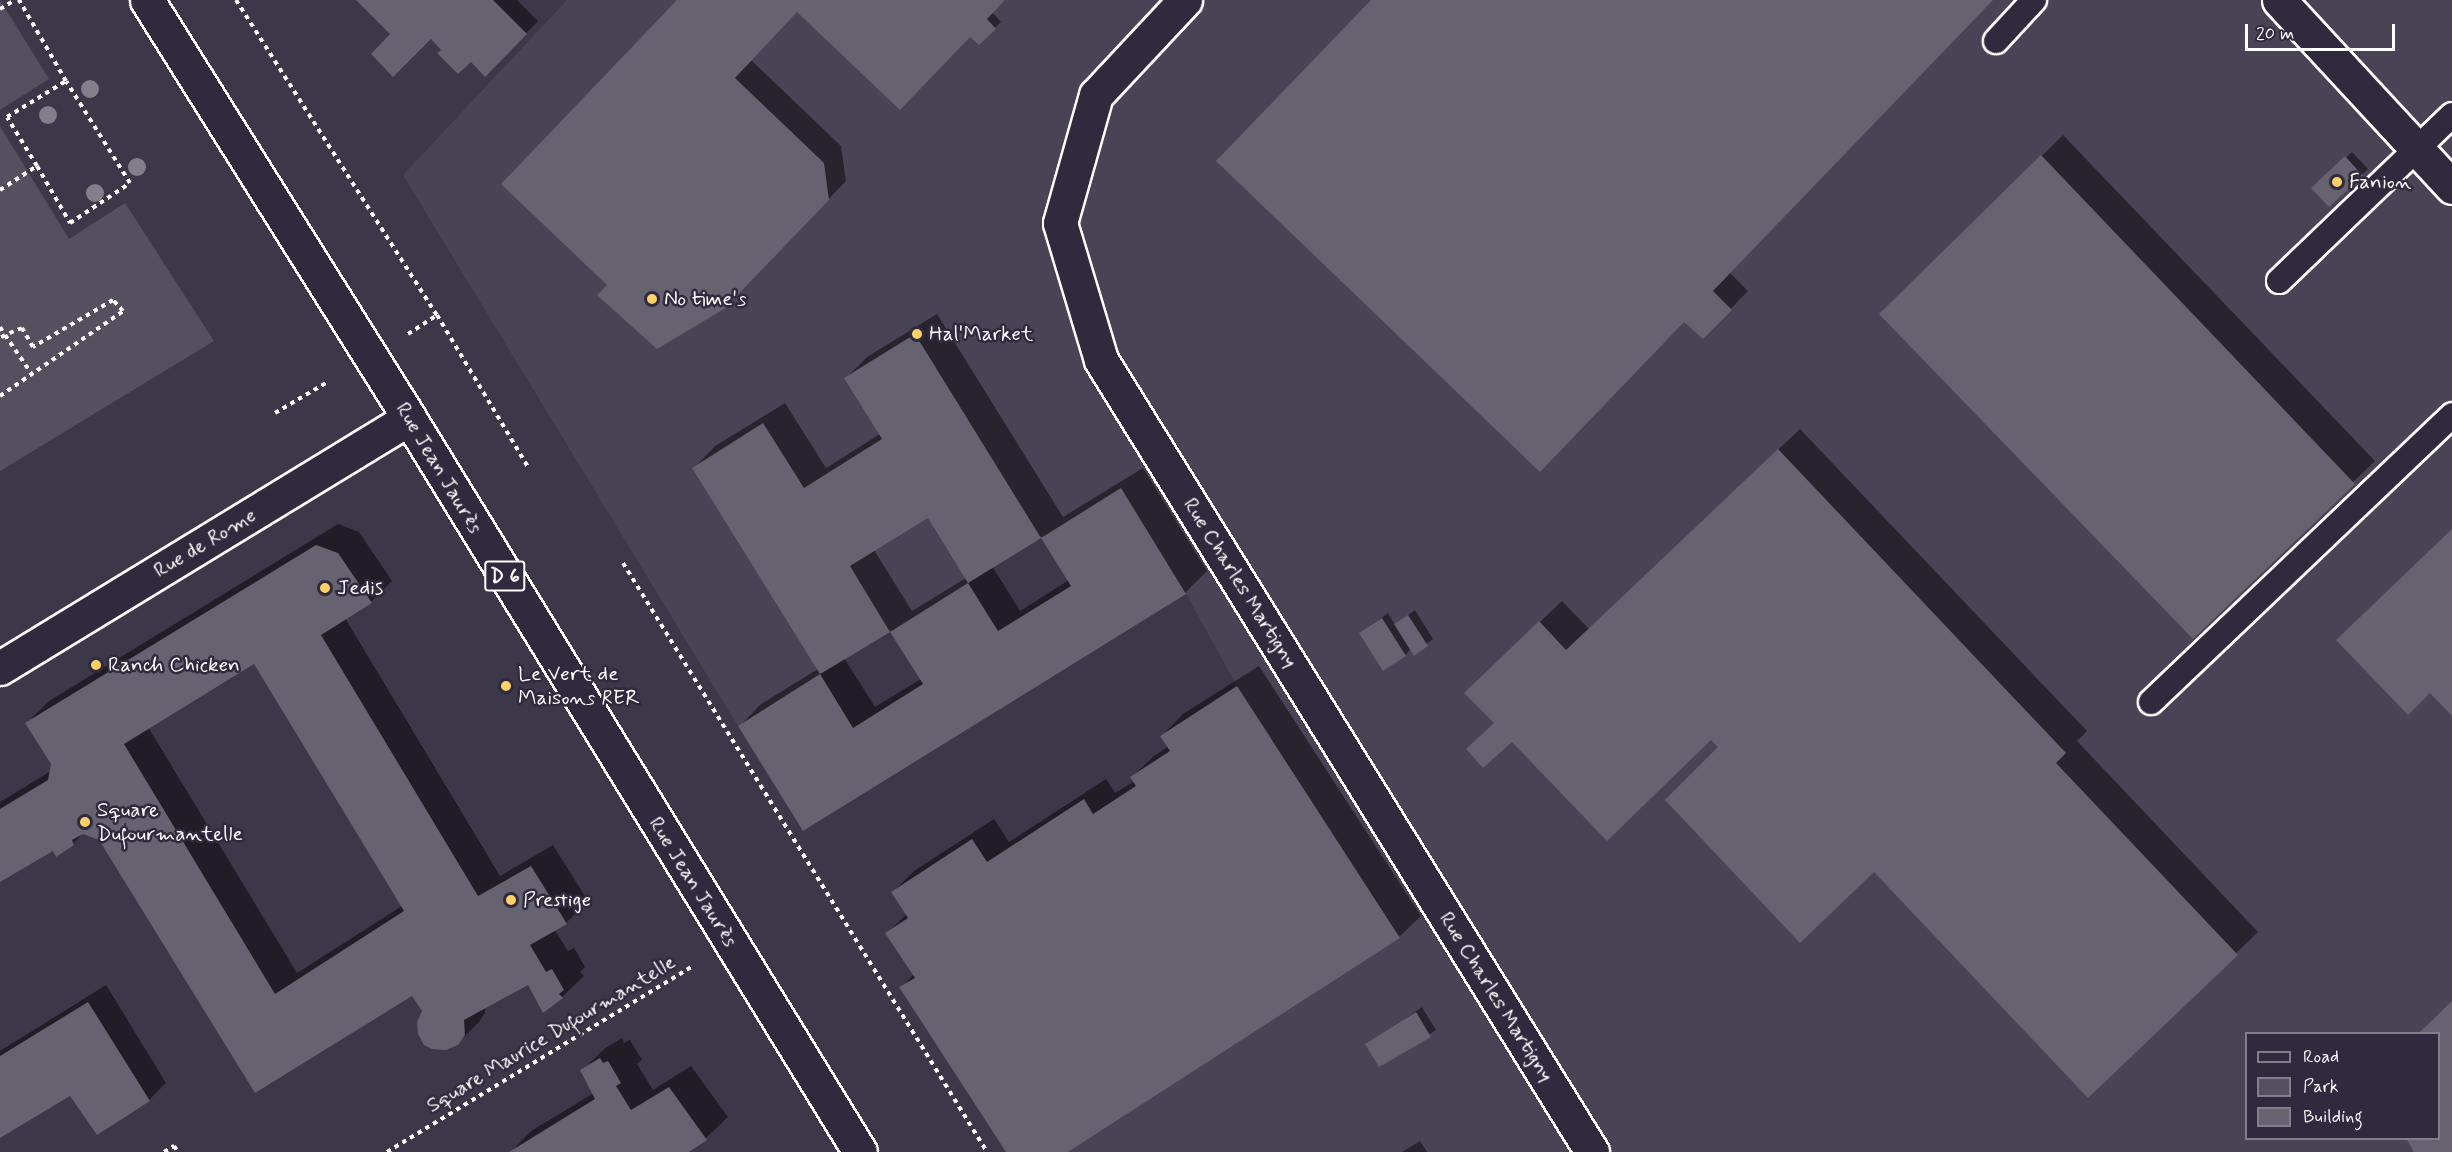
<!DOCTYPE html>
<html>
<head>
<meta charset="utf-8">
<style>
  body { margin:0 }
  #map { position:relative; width:2452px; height:1152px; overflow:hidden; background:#3c3749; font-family:Mynerve,sans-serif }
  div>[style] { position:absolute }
  .built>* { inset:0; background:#494455 }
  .green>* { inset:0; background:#555060 }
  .shadow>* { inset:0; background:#0007 }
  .building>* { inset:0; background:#666270 }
  .path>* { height:4px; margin-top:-2px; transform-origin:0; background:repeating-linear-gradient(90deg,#fff 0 4.5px,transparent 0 9px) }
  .roads { filter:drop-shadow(2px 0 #fff) drop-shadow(-2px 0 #fff) drop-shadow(0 2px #fff) drop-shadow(0 -2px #fff) }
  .lane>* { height:24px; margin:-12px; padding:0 12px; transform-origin:12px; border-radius:12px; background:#2f2a3d }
  .street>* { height:33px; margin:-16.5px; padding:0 16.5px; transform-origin:16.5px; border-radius:16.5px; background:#2f2a3d }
  .primary>* { height:33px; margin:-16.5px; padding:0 16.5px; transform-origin:16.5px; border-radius:16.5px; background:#2f2a3d }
  .trees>* { width:18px; height:18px; margin:-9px; border-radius:50%; background:#827e8a }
  .dots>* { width:16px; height:16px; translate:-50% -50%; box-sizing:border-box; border:3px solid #2f2a3d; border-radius:50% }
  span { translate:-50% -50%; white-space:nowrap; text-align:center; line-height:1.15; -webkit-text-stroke:5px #2f2a3d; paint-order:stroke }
  .shield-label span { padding:2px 4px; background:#2f2a3d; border:2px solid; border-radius:4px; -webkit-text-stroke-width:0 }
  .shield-label { font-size:20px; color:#fff; font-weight:700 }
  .poi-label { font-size:21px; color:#fff }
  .left { translate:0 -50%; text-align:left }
  .street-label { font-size:21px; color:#fff }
  .legend { position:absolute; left:2245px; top:1032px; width:195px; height:108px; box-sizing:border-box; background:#2f2a3d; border:2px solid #827f8b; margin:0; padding:8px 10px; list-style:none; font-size:18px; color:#fff }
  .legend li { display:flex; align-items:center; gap:12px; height:30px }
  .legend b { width:30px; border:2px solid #827f8b }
  .scale { position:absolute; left:2245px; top:24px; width:150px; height:27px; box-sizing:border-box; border:3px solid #fff; border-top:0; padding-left:8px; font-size:18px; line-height:21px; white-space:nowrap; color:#fff; -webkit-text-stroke:4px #2f2a3d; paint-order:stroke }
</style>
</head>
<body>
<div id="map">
  <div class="built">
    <div style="clip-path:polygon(evenodd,567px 0,2452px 0,2452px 1152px,1068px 1152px,1400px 938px,1237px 686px,1186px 594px,1121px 489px,738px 726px,403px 175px,567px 0,2246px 1034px,2438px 1034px,2438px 1138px,2246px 1138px,2246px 1034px)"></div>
  </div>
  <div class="green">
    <div style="clip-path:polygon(0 0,49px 79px,0 110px)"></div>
    <div style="clip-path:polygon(0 126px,69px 239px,125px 203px,214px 341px,0 471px)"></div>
  </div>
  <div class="shadow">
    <div style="clip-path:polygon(357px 0,517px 0,538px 21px,485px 75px,471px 60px,443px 50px,431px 37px,392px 34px)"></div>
    <div style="clip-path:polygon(679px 0,1004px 0,992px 12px,1001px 22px,979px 43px,970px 35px,797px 10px,751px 60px,841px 146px,846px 181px,741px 290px,609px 284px)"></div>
    <div style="clip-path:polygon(1373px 0,1992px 0,1730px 273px,1748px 291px,1703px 337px)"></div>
    <div style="clip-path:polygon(2063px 135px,2375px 461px,2193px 637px,1881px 314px)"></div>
    <div style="clip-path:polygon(2352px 152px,2368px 169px,2329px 205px,2313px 188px)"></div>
    <div style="clip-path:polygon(evenodd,937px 314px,1063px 517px,1143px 468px,1207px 571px,1185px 593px,803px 829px,740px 726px,761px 704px,818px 669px,694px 468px,715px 446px,785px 403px,826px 468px,880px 434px,845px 379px,867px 357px,937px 314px,928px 516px,966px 578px,912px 611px,874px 550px,928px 516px,937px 314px,1041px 536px,1069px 580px,1020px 611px,992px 566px,1041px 536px,937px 314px,891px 630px,921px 679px,875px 707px,844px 658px,891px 630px)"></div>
    <div style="clip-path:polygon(1800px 429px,2087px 731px,2077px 741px,2258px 932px,2088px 1096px,1874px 870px,1711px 737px,1496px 723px,1488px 671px,1562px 601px,1589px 629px)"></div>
    <div style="clip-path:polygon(evenodd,338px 524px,359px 532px,392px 581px,371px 602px,345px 618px,500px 876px,553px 845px,588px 901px,566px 923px,554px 929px,568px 951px,574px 948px,585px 967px,580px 972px,584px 976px,562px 997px,543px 1011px,528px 983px,485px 1007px,485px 1013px,479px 1022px,457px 1044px,423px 1010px,412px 994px,255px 1091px,100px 839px,84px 832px,73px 844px,53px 849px,0 880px,0 802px,51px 771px,52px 764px,27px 723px,49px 701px,338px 524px,255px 662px,402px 906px,297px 973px,148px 727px,255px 662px)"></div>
    <div style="clip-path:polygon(1415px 610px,1433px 639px,1414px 653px,1411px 649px,1405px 655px,1361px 633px,1388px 613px,1395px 625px)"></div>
    <div style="clip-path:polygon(1259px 666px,1421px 916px,1399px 937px,1065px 1152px,1007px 1152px,901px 988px,914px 974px,887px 933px,907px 914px,893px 892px,914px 871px,994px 819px,1009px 842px,1106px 779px,1115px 793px,1135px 781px,1132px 777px,1154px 756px,1169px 746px,1162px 736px,1183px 714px)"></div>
    <div style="clip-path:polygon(106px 985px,166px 1083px,149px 1100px,70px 1094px,0 1137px,0 1051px)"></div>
    <div style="clip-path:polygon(2452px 1002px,2452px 1152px,2416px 1152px,2438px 1138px,2438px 1034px)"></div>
    <div style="clip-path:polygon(1422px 1007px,1436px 1030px,1380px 1065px,1367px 1045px)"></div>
    <div style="clip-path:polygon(622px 1038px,624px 1043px,630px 1040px,642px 1060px,637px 1064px,653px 1090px,691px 1066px,728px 1117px,706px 1138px,687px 1152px,511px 1152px,531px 1131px,594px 1093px,582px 1071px,604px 1049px)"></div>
    <div style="clip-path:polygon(1420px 1141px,1427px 1152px,1402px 1152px)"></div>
  </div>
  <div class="building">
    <div style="clip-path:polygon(356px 0,493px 0,527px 34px,485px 77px,471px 62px,458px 74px,437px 53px,441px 50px,431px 39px,393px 77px,371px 54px,390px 34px)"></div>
    <div style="clip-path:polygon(677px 0,1005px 0,987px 19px,996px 29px,979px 45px,970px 37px,900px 110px,797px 12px,735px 78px,824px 163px,829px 200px,724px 309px,657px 349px,597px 295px,607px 285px,501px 184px)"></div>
    <div style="clip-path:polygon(1371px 0,1993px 0,1713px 291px,1732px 310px,1703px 339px,1684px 322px,1540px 472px,1216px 161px)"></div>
    <div style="clip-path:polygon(2041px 155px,2355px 484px,2193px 639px,1879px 314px)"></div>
    <div style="clip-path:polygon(2345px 156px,2363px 176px,2329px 207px,2311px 188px)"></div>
    <div style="clip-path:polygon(915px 334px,1041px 538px,968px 583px,928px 518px,850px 566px,890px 632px,820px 674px,853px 728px,923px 684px,890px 632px,968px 583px,998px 631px,1071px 586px,1041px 538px,1121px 488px,1186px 594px,803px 831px,738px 726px,820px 674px,692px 468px,763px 423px,804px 488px,882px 439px,844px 378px)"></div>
    <div style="clip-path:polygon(1778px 449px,2066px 753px,2056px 763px,2238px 955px,2088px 1098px,1874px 872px,1800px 943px,1665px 800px,1718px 747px,1711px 740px,1607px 841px,1512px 742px,1483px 768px,1466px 749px,1494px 723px,1464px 693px,1539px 621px,1566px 650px)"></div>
    <div style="clip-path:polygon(2452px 529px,2452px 716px,2430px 693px,2408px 715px,2336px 640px)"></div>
    <div style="clip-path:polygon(evenodd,316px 545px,338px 553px,372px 603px,321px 635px,478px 896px,531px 866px,567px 924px,530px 945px,546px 972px,552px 969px,564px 990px,559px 994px,563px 998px,543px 1013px,528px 985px,464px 1020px,465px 1035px,458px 1045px,446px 1050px,432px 1049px,424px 1045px,418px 1034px,417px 1022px,422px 1011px,412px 996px,255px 1093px,99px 840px,83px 834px,72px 840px,74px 845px,56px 857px,53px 851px,0 882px,0 809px,48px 780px,51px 764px,25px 723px,316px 545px,254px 664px,404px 911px,275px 994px,124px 744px,254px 664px)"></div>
    <div style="clip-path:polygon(1408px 615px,1428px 646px,1414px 656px,1394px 624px)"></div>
    <div style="clip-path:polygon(1382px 618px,1406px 656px,1383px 671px,1359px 633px)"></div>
    <div style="clip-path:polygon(1237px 686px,1400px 938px,1068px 1152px,1006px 1152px,899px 987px,915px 978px,885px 933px,908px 918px,891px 892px,972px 839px,987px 862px,1084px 799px,1093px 814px,1136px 786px,1130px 777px,1170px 751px,1160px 736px)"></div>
    <div style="clip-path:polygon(2452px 1001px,2452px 1152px,2414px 1152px,2406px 1138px,2439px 1138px,2439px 1034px,2418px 1034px)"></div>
    <div style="clip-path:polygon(88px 1002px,150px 1101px,97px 1135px,70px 1096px,0 1138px,0 1056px)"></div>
    <div style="clip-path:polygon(1416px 1012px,1431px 1037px,1379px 1067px,1365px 1044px)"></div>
    <div style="clip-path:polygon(600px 1058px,603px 1063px,608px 1061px,621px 1083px,616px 1086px,631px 1110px,669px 1087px,707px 1140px,689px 1152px,509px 1152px,595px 1099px,580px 1070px)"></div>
  </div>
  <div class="path">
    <div style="left:236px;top:0;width:374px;rotate:57.5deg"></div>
    <div style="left:437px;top:315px;width:177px;rotate:59.1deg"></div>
    <div style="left:0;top:9px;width:17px;rotate:-31deg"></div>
    <div style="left:37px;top:166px;width:66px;rotate:59.9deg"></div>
    <div style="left:70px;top:223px;width:72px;rotate:-33.7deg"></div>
    <div style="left:130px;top:183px;width:120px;rotate:-122.1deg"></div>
    <div style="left:0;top:190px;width:44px;rotate:-33deg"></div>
    <div style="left:37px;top:166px;width:57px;rotate:-121.5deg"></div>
    <div style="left:7px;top:117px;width:69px;rotate:-31.4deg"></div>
    <div style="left:66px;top:81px;width:94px;rotate:-120.1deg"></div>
    <div style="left:0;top:327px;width:9px;rotate:58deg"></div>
    <div style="left:5px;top:335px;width:6px;rotate:149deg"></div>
    <div style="left:408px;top:334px;width:35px;rotate:-33deg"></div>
    <div style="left:0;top:396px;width:150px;rotate:-34.6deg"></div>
    <div style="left:123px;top:311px;width:15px;rotate:-132deg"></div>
    <div style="left:113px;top:300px;width:93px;rotate:149.6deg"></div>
    <div style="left:33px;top:347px;width:22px;rotate:-120deg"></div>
    <div style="left:22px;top:328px;width:18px;rotate:158deg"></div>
    <div style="left:5px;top:335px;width:46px;rotate:55.6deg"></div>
    <div style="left:275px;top:413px;width:59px;rotate:-30.5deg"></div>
    <div style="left:623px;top:563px;width:692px;rotate:58.28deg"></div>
    <div style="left:164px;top:1152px;width:12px;rotate:-31deg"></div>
    <div style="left:174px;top:1146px;width:7px;rotate:56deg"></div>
    <div style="left:387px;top:1152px;width:359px;rotate:-31.3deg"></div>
  </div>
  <div class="roads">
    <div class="lane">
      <div style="left:1996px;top:41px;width:56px;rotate:-47.2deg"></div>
      <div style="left:2279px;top:281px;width:240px;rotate:-43.8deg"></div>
      <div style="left:2151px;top:702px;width:416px;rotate:-43.6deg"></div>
    </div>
    <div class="street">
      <div style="left:1185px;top:0;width:130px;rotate:133.1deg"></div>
      <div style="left:1096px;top:95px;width:133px;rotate:105.7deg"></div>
      <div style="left:1060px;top:223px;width:143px;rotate:73.3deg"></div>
      <div style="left:1101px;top:360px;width:932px;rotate:58.2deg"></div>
      <div style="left:2279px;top:0;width:255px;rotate:47.2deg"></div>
      <div style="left:0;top:668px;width:479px;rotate:-31.4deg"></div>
    </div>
    <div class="primary">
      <div style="left:147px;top:0;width:493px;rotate:57.9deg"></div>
      <div style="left:409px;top:418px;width:861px;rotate:58.43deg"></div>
    </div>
  </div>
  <div class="trees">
    <div style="left:90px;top:89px"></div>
    <div style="left:48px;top:115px"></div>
    <div style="left:137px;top:167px"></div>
    <div style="left:95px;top:193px"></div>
  </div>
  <div class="dots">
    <div style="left:2337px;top:182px;background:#ffd166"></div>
    <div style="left:652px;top:299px;background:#ffd166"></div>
    <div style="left:917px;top:334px;background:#ffd166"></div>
    <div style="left:325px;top:588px;background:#ffd166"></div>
    <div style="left:96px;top:665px;background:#ffd166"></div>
    <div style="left:506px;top:686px;background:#ffd166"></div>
    <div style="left:85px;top:822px;background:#ffd166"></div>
    <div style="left:511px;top:900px;background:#ffd166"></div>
  </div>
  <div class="shield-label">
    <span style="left:505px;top:576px">D 6</span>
  </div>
  <div class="poi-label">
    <span class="left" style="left:2349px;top:182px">Fanion</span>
    <span class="left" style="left:664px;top:299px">No time's</span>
    <span class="left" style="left:929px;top:334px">Hal'Market</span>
    <span class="left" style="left:337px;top:588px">Jedis</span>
    <span class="left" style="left:108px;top:665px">Ranch Chicken</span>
    <span class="left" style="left:518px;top:686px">Le Vert de<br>Maisons RER</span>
    <span class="left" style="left:97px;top:822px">Square<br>Dufourmantelle</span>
    <span class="left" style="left:523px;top:900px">Prestige</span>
  </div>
  <div class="street-label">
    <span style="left:439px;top:468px;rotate:59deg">Rue Jean Jaurès</span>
    <span style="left:205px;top:543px;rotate:-31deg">Rue de Rome</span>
    <span style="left:1240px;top:583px;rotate:58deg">Rue Charles Martigny</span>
    <span style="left:693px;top:882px;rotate:58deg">Rue Jean Jaurès</span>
    <span style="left:1496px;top:997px;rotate:58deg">Rue Charles Martigny</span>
    <span style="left:551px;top:1034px;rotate:-31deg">Square Maurice Dufourmantelle</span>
  </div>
  <ul class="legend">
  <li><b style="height:8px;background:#2f2a3d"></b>Road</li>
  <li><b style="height:16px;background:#555060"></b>Park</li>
  <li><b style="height:16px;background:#666270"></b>Building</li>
  </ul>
  <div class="scale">20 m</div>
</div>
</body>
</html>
